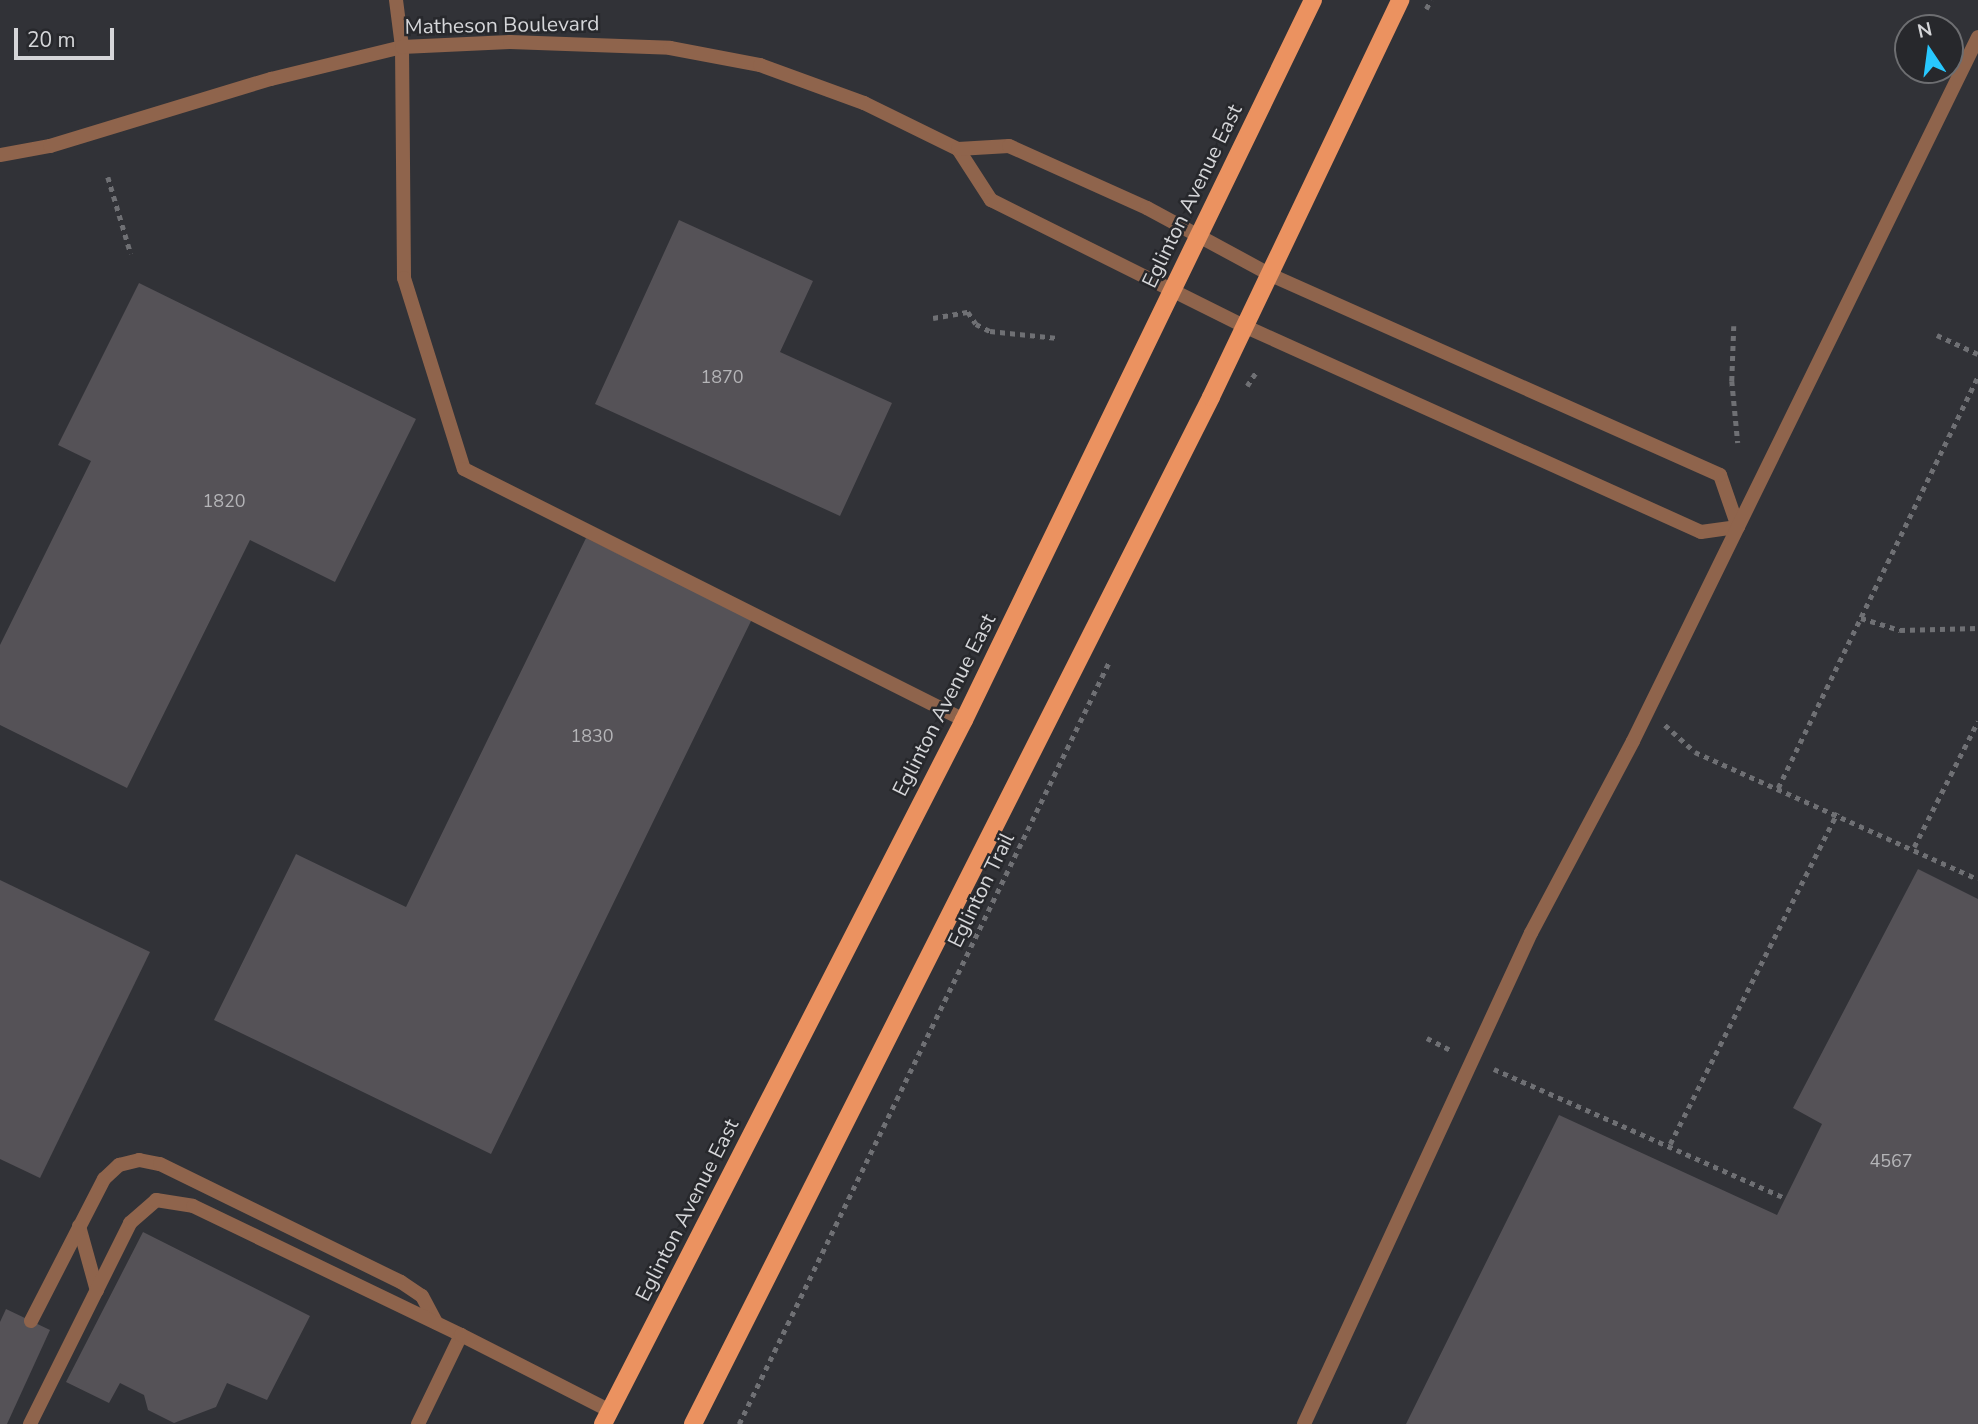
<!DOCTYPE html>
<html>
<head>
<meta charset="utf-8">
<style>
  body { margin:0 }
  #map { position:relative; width:1978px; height:1424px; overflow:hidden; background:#313237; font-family:"Nunito Sans",sans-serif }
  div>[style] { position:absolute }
  .building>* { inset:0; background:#555257 }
  .path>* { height:4.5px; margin-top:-2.25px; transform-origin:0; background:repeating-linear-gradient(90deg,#6f7074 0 5px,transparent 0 10px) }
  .service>* { height:14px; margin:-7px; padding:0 7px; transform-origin:7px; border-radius:7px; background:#8f644c }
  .minor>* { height:14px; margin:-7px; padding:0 7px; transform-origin:7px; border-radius:7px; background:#8f644c }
  .primary>* { height:18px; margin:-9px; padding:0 9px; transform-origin:9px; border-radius:9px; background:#eb9260 }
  span { translate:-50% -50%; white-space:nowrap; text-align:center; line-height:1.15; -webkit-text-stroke:5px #27282c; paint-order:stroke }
  .number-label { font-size:18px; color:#b5b5b8 }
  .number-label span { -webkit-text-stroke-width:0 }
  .street-label { font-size:21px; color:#d5d6d9 }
  .north { position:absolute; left:1894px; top:14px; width:70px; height:70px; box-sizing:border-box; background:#27282c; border:2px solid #6d6e71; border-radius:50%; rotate:347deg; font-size:19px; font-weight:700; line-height:28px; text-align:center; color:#d5d6d9 }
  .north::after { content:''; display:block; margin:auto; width:24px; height:32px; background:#28c8ff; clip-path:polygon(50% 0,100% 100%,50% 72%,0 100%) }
  .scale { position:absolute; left:14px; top:28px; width:100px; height:32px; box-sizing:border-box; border:4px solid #d5d6d9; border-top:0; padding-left:9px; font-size:21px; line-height:24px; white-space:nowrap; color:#d5d6d9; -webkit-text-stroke:5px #27282c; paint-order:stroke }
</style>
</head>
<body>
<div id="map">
  <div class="building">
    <div style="clip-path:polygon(679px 220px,813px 281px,780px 352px,892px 403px,840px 516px,595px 404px)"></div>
    <div style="clip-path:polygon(139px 283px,416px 419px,335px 582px,250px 540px,127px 788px,0 725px,0 645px,91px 461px,58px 445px)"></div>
    <div style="clip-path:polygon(586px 538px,752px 619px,491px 1154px,214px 1020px,296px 854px,406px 907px)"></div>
    <div style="clip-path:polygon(1918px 869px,1978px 899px,1978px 1424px,1406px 1424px,1559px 1115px,1777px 1215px,1822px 1124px,1793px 1108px)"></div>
    <div style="clip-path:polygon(0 880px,150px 952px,40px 1178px,0 1159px)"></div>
    <div style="clip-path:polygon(143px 1232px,310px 1316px,267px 1400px,227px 1383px,216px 1407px,174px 1423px,148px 1410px,144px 1395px,120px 1383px,109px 1403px,66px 1382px)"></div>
    <div style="clip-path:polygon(6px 1309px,50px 1330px,7px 1424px,0 1424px,0 1322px)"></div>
  </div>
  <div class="path">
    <div style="left:1426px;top:9px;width:10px;rotate:-61deg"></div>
    <div style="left:108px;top:177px;width:80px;rotate:73.4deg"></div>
    <div style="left:933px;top:318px;width:36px;rotate:-10deg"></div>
    <div style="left:968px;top:312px;width:14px;rotate:56deg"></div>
    <div style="left:976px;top:324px;width:16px;rotate:27deg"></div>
    <div style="left:990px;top:331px;width:68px;rotate:5.9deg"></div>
    <div style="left:1734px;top:326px;width:55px;rotate:92.1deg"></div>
    <div style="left:1732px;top:381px;width:62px;rotate:84.5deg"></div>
    <div style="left:1937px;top:335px;width:45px;rotate:24.9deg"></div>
    <div style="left:1247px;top:386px;width:17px;rotate:-57deg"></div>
    <div style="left:1861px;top:618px;width:41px;rotate:17.1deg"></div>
    <div style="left:1900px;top:630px;width:78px;rotate:-1.5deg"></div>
    <div style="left:1665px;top:725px;width:40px;rotate:42deg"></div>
    <div style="left:1695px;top:752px;width:310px;rotate:24.2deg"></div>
    <div style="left:1778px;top:788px;width:457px;rotate:-64.1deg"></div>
    <div style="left:1914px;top:847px;width:141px;rotate:-63.1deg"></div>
    <div style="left:1427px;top:1038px;width:27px;rotate:27deg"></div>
    <div style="left:1494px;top:1069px;width:318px;rotate:23.9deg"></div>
    <div style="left:1670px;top:1144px;width:371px;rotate:-63.2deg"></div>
    <div style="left:739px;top:1424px;width:849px;rotate:-64.1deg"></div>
  </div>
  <div class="service">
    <div style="left:402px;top:47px;width:231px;rotate:89.5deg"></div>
    <div style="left:404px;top:278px;width:200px;rotate:72.6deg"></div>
    <div style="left:464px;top:469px;width:559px;rotate:26.66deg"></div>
    <div style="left:1244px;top:326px;width:501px;rotate:24.26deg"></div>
    <div style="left:1701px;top:532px;width:37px;rotate:-8deg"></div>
    <div style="left:1738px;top:527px;width:55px;rotate:-109.1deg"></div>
    <div style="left:1720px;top:475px;width:494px;rotate:-156deg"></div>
    <div style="left:79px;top:1226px;width:67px;rotate:74.5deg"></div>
    <div style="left:31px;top:1321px;width:160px;rotate:-62.8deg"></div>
    <div style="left:104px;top:1179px;width:21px;rotate:-43deg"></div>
    <div style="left:119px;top:1165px;width:21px;rotate:-14deg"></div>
    <div style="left:139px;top:1160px;width:21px;rotate:11deg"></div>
    <div style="left:160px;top:1164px;width:268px;rotate:26.1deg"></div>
    <div style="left:401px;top:1282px;width:25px;rotate:34deg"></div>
    <div style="left:422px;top:1296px;width:30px;rotate:62deg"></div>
    <div style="left:30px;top:1424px;width:225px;rotate:-63.5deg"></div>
    <div style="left:130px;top:1223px;width:35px;rotate:-41deg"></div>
    <div style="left:156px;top:1200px;width:37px;rotate:9deg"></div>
    <div style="left:193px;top:1206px;width:297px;rotate:25.7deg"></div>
    <div style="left:418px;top:1424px;width:99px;rotate:-64.2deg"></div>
    <div style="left:461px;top:1335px;width:167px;rotate:27deg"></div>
    <div style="left:1304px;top:1424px;width:541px;rotate:-65.19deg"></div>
    <div style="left:1531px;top:933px;width:217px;rotate:-62deg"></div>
    <div style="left:1633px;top:741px;width:784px;rotate:-63.89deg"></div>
  </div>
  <div class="minor">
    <div style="left:396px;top:0;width:47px;rotate:82.7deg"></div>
    <div style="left:958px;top:149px;width:61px;rotate:57.1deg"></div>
    <div style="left:991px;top:200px;width:283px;rotate:26.5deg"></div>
    <div style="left:0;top:155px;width:51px;rotate:-10.2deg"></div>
    <div style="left:50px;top:146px;width:231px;rotate:-16.9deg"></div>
    <div style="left:271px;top:79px;width:135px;rotate:-13.7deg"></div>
    <div style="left:402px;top:47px;width:108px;rotate:-2.7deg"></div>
    <div style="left:510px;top:42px;width:160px;rotate:2.1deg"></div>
    <div style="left:670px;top:48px;width:92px;rotate:10.7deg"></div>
    <div style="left:760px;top:65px;width:111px;rotate:20.1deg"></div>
    <div style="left:864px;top:103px;width:105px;rotate:26.1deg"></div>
    <div style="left:958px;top:149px;width:51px;rotate:-3.4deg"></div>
    <div style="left:1009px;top:146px;width:151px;rotate:24.2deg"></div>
    <div style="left:1147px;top:208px;width:139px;rotate:28.4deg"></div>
  </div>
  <div class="primary">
    <div style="left:603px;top:1424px;width:791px;rotate:-62.85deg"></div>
    <div style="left:964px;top:720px;width:800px;rotate:-64.14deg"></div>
    <div style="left:693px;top:1424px;width:1150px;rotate:-63.23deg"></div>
    <div style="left:1211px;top:397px;width:440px;rotate:-64.5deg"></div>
  </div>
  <div class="number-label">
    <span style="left:722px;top:377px">1870</span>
    <span style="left:224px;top:501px">1820</span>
    <span style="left:592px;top:736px">1830</span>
    <span style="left:1891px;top:1161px">4567</span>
  </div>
  <div class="street-label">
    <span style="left:502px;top:25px;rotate:-1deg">Matheson Boulevard</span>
    <span style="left:1192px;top:196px;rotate:-64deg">Eglinton Avenue East</span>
    <span style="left:944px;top:705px;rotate:-63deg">Eglinton Avenue East</span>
    <span style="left:981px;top:890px;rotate:-64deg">Eglinton Trail</span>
    <span style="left:687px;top:1210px;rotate:-63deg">Eglinton Avenue East</span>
  </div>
  <div class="north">N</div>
  <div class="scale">20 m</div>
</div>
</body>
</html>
